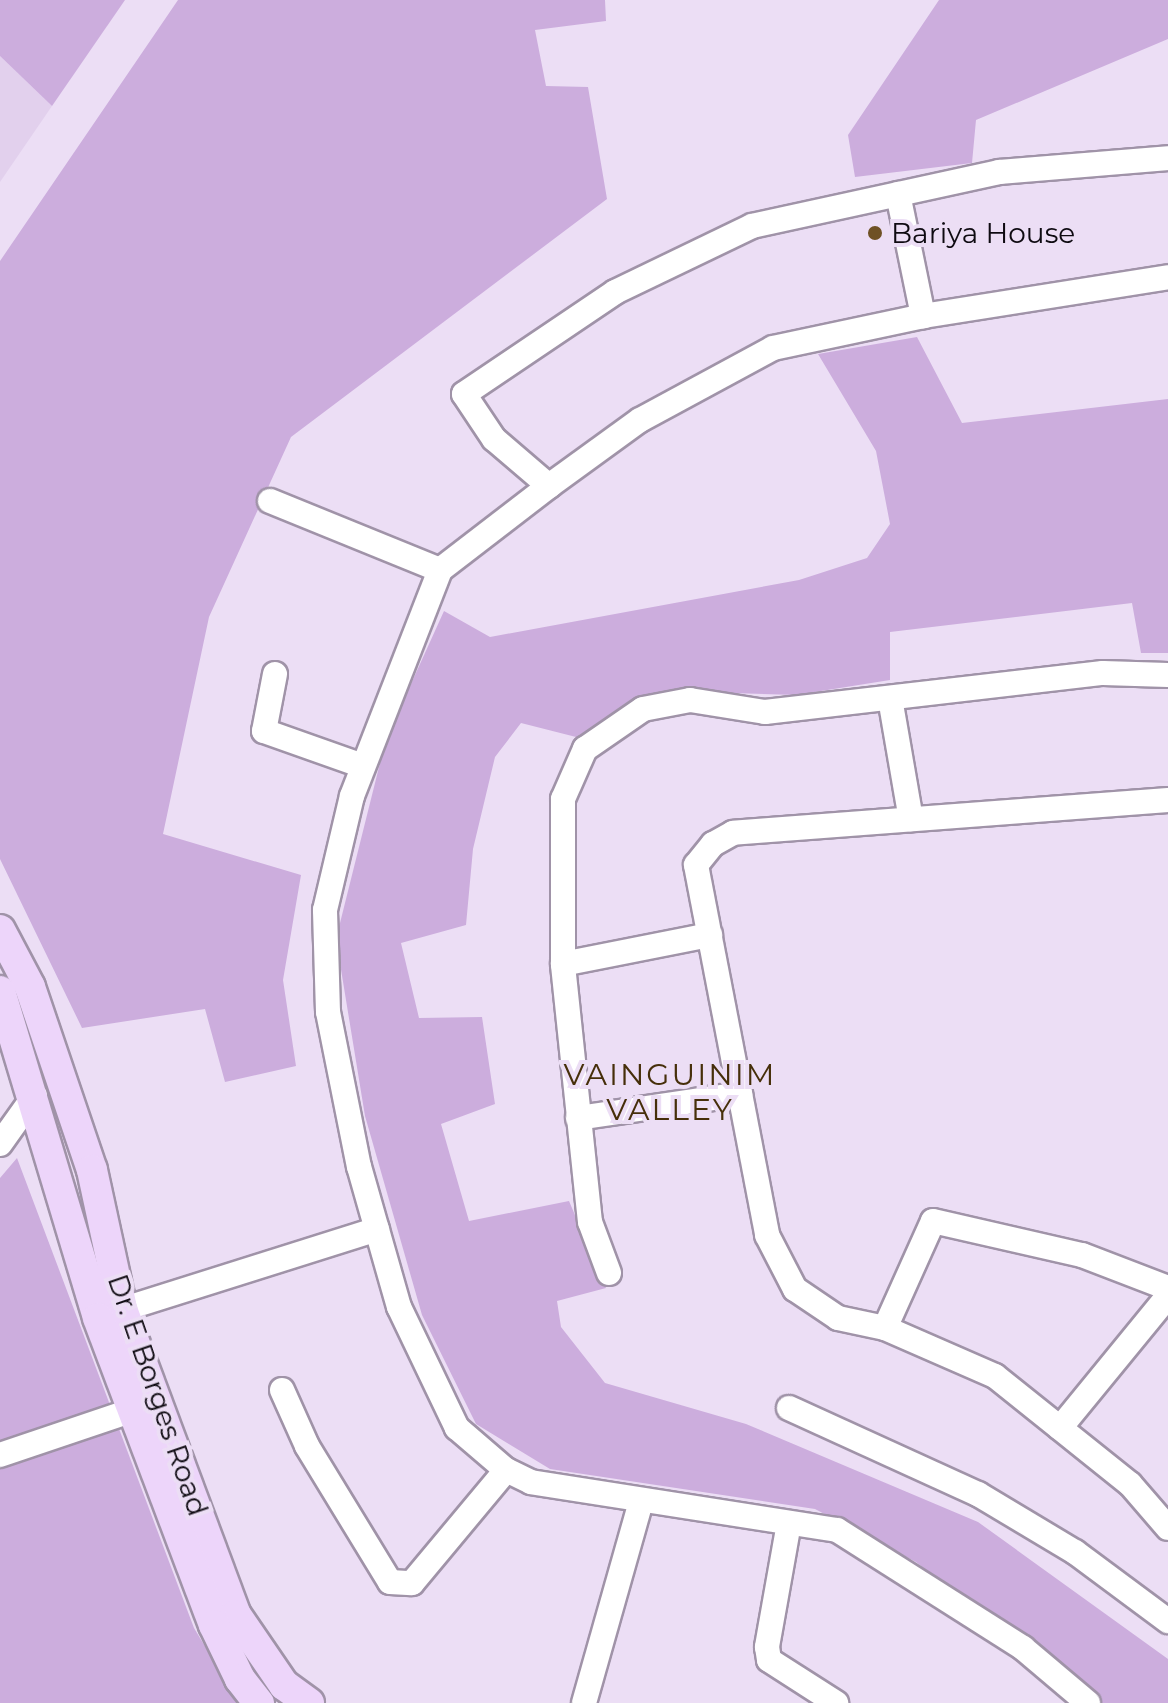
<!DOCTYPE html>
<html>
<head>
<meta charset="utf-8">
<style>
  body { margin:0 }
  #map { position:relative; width:1168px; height:1703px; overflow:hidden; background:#ecdef5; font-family:Montserrat,sans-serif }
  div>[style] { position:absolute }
  .built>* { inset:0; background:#e2d0ed }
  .green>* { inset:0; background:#ccaddd }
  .roads { filter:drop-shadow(2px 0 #a093a8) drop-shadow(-2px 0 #a093a8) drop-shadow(0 2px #a093a8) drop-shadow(0 -2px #a093a8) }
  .minor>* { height:24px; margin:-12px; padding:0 12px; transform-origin:12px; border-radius:12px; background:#fff }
  .major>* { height:30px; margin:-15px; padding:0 15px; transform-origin:15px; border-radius:15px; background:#edd5fa }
  .dots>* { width:22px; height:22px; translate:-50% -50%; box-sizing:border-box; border:4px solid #ecdef5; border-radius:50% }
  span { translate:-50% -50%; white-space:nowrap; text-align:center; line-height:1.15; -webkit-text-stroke:8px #ecdef5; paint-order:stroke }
  .poi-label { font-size:28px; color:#0e0a11 }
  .left { translate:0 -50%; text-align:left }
  .street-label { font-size:28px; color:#0e0a11 }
  .neighbourhood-label { font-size:30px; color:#462f0a; letter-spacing:2px }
</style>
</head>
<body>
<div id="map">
  <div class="built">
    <div style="clip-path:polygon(0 56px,52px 106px,0 182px)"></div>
  </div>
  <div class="green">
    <div style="clip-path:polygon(0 0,125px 0,52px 106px,0 56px)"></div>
    <div style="clip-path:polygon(178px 0,605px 0,606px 21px,535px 30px,546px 86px,588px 87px,607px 199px,291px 437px,209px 617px,163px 834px,301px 875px,283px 980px,296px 1066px,225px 1082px,205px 1009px,82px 1028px,0 859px,0 261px)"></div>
    <div style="clip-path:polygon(939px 0,1168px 0,1168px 39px,976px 120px,972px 163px,855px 177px,848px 135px)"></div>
    <div style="clip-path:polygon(917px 337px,962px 423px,1168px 399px,1168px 653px,1141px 653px,1132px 603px,890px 632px,890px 680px,796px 695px,699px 692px,580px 738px,521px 723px,495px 757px,473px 849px,466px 925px,401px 943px,419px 1018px,482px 1017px,495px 1104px,441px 1124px,469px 1221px,569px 1201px,606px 1288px,557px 1301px,561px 1327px,605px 1383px,746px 1424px,978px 1522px,1168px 1659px,1168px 1703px,1094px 1703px,916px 1562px,815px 1509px,550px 1469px,476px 1424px,422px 1315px,365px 1116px,336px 939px,386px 739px,444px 611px,490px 637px,799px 580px,867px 558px,890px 524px,876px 451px,818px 354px)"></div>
    <div style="clip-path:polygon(17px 1158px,194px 1628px,239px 1703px,0 1703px,0 1178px)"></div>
  </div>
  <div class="roads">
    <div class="minor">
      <div style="left:898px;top:194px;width:125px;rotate:78.4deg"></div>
      <div style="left:549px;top:486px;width:72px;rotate:-139.5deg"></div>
      <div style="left:494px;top:439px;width:54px;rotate:-123.7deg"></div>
      <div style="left:464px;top:394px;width:182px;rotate:-34deg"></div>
      <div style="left:615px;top:292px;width:152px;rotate:-25.7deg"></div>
      <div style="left:752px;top:226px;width:253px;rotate:-12.3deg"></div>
      <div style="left:999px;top:172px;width:170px;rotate:-4.7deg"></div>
      <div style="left:270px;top:501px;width:183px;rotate:22.1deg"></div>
      <div style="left:275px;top:674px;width:58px;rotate:100.9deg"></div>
      <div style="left:264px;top:731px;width:105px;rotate:19.5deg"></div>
      <div style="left:890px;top:698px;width:123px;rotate:80.2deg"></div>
      <div style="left:1168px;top:800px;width:436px;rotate:175.7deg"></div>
      <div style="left:733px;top:833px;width:23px;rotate:151deg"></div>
      <div style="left:713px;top:844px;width:27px;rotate:129deg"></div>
      <div style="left:696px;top:865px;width:377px;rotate:79.1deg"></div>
      <div style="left:767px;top:1235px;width:61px;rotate:62.6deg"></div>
      <div style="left:795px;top:1289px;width:52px;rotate:34deg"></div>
      <div style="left:838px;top:1318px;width:48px;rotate:12deg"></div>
      <div style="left:885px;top:1328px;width:120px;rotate:23.6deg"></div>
      <div style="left:995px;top:1376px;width:173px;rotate:38.7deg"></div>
      <div style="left:1130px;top:1484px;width:58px;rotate:49.2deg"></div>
      <div style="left:563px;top:964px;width:150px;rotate:-11.2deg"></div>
      <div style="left:578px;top:1118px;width:164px;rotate:-8.4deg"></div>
      <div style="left:0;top:1144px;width:60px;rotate:-54.5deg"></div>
      <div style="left:609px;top:1273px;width:54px;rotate:-110.4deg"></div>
      <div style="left:590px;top:1222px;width:259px;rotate:-96deg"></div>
      <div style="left:563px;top:964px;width:165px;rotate:-90deg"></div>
      <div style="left:563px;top:799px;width:55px;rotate:-66.3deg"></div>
      <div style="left:585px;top:749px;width:70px;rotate:-34.6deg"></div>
      <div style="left:643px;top:709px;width:48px;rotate:-10.8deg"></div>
      <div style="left:690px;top:700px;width:76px;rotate:9.1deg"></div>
      <div style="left:765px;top:712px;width:340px;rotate:-6.6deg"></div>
      <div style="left:1103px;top:673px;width:65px;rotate:1.8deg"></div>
      <div style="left:108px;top:1314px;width:282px;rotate:-17.5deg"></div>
      <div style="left:885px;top:1328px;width:117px;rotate:-65.8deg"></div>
      <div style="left:933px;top:1221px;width:153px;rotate:12.9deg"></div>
      <div style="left:1082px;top:1255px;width:92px;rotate:21deg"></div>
      <div style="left:282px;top:1390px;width:61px;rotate:65.9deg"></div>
      <div style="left:307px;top:1446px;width:159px;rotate:58.6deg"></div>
      <div style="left:390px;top:1582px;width:22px;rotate:3deg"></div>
      <div style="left:412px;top:1583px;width:147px;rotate:-50.2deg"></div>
      <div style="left:789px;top:1408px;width:208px;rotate:24.5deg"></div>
      <div style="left:978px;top:1494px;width:113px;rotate:30.9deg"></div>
      <div style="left:1075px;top:1552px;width:116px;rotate:36.6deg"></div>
      <div style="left:1060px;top:1428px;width:171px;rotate:-50.7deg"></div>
      <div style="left:0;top:1455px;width:140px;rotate:-18.7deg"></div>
      <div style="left:789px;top:1523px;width:126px;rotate:100.1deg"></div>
      <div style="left:767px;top:1647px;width:13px;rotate:81deg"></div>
      <div style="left:769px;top:1660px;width:80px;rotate:32.7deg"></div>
      <div style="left:584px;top:1703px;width:209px;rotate:-74.2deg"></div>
      <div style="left:1088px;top:1703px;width:85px;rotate:-139.8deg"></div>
      <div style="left:1023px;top:1648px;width:220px;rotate:-147.6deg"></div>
      <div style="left:837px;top:1530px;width:310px;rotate:-171.1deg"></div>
      <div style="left:531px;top:1482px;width:28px;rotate:-154deg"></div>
      <div style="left:506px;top:1470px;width:65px;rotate:-139.4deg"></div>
      <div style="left:457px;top:1428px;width:134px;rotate:-115.6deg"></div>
      <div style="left:399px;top:1307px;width:146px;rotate:-105.9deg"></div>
      <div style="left:359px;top:1167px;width:158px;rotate:-101.3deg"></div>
      <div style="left:328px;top:1012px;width:102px;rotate:-91.7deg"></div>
      <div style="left:325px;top:910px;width:117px;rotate:-76.7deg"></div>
      <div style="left:352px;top:796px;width:243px;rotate:-68.7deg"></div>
      <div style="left:440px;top:570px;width:138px;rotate:-37.6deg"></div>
      <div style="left:549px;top:486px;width:112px;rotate:-36deg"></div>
      <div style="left:640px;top:420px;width:151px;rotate:-28.4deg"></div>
      <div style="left:773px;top:348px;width:153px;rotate:-12deg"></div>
      <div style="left:923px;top:316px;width:248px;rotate:-9deg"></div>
    </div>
    <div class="major">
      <div style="left:0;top:930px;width:64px;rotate:62.2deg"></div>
      <div style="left:30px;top:987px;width:193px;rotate:71.3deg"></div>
      <div style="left:92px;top:1170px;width:142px;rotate:77.8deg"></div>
      <div style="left:122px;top:1309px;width:327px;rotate:69.6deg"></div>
      <div style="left:236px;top:1615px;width:85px;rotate:55.6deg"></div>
      <div style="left:284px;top:1685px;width:31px;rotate:36deg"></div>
      <div style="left:0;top:991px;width:341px;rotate:73.3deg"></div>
      <div style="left:98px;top:1318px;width:328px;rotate:69.3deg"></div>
      <div style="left:214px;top:1625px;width:60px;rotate:64.3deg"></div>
      <div style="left:240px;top:1679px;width:31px;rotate:52deg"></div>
    </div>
  </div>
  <div class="dots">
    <div style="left:875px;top:233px;background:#6f5125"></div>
  </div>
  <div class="poi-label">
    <span class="left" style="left:891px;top:233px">Bariya House</span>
  </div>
  <div class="street-label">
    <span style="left:158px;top:1395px;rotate:71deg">Dr. E Borges Road</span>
  </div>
  <div class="neighbourhood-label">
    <span style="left:670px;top:1092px">VAINGUINIM<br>VALLEY</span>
  </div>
</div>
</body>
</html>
